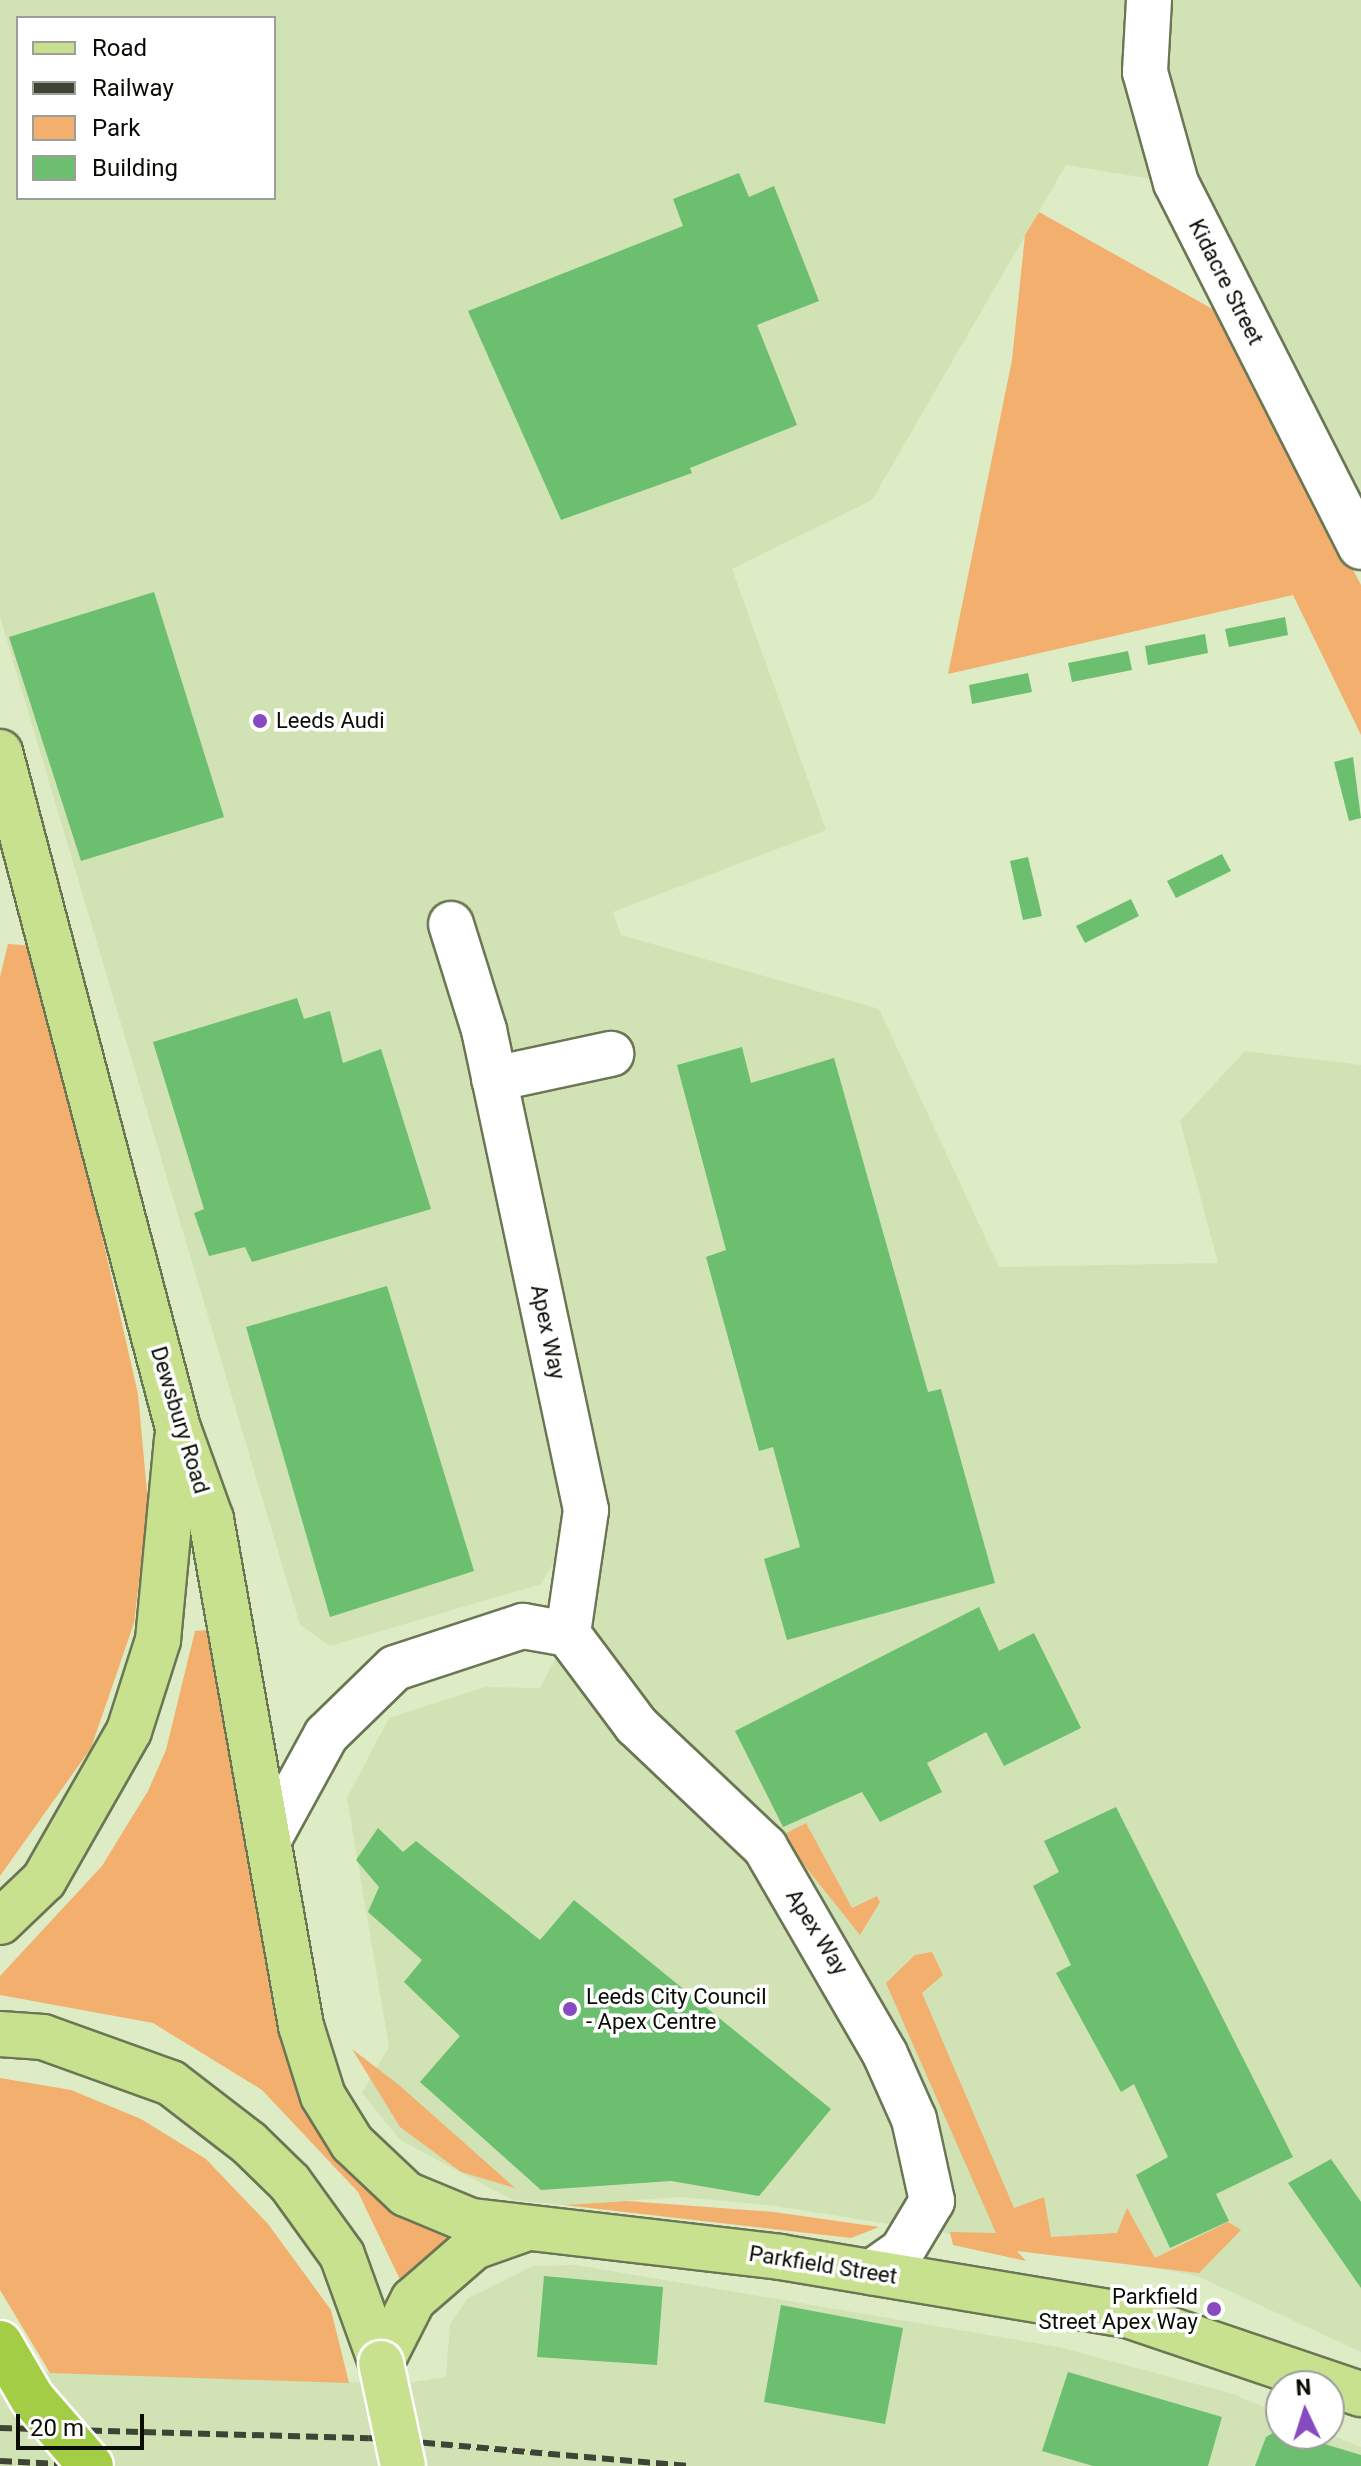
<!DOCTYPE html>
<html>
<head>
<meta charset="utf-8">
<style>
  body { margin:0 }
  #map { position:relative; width:1361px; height:2466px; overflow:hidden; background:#ddecc5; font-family:Roboto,sans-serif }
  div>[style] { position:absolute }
  .built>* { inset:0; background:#d1e2b5 }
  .green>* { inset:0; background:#f2af6d }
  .building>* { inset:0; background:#6bbf6e }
  .roads { filter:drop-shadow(2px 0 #6a7654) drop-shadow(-2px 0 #6a7654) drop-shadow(0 2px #6a7654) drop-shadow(0 -2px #6a7654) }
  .minor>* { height:44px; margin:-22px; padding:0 22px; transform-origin:22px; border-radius:22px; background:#fff }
  .major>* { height:44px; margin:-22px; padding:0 22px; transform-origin:22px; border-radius:22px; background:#c8e18f }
  .rail>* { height:6px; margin-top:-3px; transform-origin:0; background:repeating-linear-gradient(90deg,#3e4534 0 12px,transparent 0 18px) }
  .bridges { filter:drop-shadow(2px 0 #fff) drop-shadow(-2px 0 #fff) drop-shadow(0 2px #fff) drop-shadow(0 -2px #fff) }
  .major-bridge>* { height:44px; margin:-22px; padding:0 22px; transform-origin:22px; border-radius:22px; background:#c8e18f }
  .highway-bridge>* { height:44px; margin:-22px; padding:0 22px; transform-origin:22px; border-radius:22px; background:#a3cd45 }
  .dots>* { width:22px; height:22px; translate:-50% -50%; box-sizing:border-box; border:4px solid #fff; border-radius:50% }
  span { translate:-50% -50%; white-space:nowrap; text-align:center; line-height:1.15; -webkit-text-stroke:7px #fff; paint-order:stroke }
  .street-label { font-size:22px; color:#090d03 }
  .poi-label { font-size:22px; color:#090d03 }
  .left { translate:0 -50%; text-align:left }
  .right { translate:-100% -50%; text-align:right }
  .legend { position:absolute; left:16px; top:16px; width:260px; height:184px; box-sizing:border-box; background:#fff; border:2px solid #9d9e9a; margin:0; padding:10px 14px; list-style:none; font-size:24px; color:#090d03 }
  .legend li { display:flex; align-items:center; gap:16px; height:40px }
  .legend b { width:40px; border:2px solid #9d9e9a }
  .north { position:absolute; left:1265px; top:2370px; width:80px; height:80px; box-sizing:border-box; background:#fff; border:2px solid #9d9e9a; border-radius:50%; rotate:356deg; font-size:22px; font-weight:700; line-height:32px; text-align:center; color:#090d03 }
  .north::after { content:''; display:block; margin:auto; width:28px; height:36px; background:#874ac0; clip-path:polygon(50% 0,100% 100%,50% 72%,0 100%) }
  .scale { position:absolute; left:16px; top:2414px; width:128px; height:36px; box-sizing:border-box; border:4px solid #090d03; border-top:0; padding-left:10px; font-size:24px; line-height:28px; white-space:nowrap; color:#090d03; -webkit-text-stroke:6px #fff; paint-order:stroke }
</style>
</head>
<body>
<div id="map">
  <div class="built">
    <div style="clip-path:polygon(evenodd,0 0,1361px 0,1361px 547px,1176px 183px,1066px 165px,872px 500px,732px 569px,826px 830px,613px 912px,621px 935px,879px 1009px,999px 1267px,1218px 1263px,1180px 1121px,1245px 1051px,1361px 1065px,1361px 2352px,1197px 2276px,1120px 2261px,776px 2206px,681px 2197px,564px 2205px,513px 2200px,400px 2140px,362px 2093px,389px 2047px,347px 1798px,389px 1718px,485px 1687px,540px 1688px,568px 1634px,584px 1512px,541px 1584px,330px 1646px,300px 1625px,0 617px,0 0,18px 18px,274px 18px,274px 198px,18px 198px,18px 18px)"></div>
    <div style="clip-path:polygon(576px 2265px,1059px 2347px,1233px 2394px,1281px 2414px,1281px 2434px,1329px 2434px,1361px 2447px,1361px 2466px,0 2466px,0 2370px,400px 2384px,446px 2377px,450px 2324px,467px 2299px,533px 2266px)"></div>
  </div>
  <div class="green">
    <div style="clip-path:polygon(1039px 212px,1216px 311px,1361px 585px,1361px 735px,1293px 595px,948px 674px,1012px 360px,1025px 235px)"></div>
    <div style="clip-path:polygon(8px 944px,36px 946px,138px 1394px,148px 1503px,134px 1623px,91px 1748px,0 1876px,0 977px)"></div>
    <div style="clip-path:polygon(207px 1630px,257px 1912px,302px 2079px,456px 2233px,404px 2288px,358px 2192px,262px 2090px,153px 2023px,0 1995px,0 1976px,102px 1866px,148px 1791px,166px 1750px,195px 1631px)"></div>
    <div style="clip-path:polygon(806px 1823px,852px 1908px,877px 1896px,880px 1902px,860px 1935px,781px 1836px)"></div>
    <div style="clip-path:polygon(932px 1952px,943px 1975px,922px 1993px,1014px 2208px,1044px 2197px,1051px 2237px,1117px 2233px,1127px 2208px,1155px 2258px,1228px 2222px,1241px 2230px,1199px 2273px,1017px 2251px,1026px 2261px,953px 2245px,950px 2232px,996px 2233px,886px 1983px,915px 1955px)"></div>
    <div style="clip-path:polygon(352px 2049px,399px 2085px,515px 2188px,461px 2172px,400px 2127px)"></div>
    <div style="clip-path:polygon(0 2078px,71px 2090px,141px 2119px,206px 2159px,268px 2224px,331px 2310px,349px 2383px,50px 2373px,0 2290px)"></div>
    <div style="clip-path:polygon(627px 2201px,774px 2212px,879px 2227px,851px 2238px,564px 2205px)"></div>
  </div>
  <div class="building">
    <div style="clip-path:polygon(739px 173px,749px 197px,774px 186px,819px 301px,757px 325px,797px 425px,690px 468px,692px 473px,561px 520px,468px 311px,683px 226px,673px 199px)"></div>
    <div style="clip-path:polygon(154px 592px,224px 817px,81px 861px,9px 637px)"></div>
    <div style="clip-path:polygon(1285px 617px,1288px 635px,1229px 647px,1225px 629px)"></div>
    <div style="clip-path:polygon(1205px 634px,1208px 653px,1148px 665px,1145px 646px)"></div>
    <div style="clip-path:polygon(1128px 651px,1132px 670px,1072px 682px,1068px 663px)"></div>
    <div style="clip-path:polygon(1028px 673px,1032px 692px,972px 704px,969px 685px)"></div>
    <div style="clip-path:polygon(1353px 757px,1361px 818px,1349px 821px,1334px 762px)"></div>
    <div style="clip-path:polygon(1222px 854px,1231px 871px,1176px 898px,1167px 881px)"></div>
    <div style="clip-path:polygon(1028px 857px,1042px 916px,1023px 920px,1010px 861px)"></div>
    <div style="clip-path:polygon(1131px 899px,1139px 916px,1085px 943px,1076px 926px)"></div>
    <div style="clip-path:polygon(297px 998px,304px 1019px,330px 1011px,343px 1063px,381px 1049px,431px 1209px,252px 1262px,245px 1247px,209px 1256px,194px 1213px,204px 1209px,153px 1042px)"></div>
    <div style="clip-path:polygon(742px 1047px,751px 1083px,834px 1058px,928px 1392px,941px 1389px,995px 1583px,787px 1640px,764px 1559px,800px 1547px,773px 1447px,759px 1451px,706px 1257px,726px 1250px,677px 1065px)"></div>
    <div style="clip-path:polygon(387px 1286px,474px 1571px,330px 1617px,246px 1327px)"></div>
    <div style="clip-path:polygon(979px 1607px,999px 1651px,1034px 1633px,1081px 1728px,1004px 1766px,986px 1732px,927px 1763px,942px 1792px,880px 1822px,862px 1792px,783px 1827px,735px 1731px)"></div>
    <div style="clip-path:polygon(1116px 1807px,1293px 2157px,1216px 2194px,1229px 2221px,1170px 2248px,1136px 2175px,1168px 2157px,1134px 2084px,1121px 2092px,1056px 1973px,1071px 1965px,1033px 1886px,1059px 1872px,1044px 1841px)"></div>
    <div style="clip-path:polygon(378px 1828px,403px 1852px,416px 1841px,540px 1940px,574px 1900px,831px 2109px,759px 2196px,671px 2181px,541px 2190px,420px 2082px,460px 2036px,404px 1982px,422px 1960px,368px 1912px,379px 1887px,356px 1860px)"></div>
    <div style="clip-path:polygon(1331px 2159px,1361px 2202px,1361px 2288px,1288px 2183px)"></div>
    <div style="clip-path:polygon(544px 2276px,663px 2287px,657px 2365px,537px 2357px)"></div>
    <div style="clip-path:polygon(781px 2305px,903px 2328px,885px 2424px,764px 2402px)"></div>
    <div style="clip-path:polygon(1068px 2372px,1222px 2417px,1208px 2466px,1093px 2466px,1042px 2451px)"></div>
    <div style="clip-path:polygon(1278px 2430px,1361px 2455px,1361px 2466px,1255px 2466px,1266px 2437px)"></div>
  </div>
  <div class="roads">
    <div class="minor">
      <div style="left:1149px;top:0;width:72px;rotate:93.2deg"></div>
      <div style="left:1145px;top:72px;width:115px;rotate:74.4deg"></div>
      <div style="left:1176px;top:183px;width:408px;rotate:63.1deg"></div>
      <div style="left:451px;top:924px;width:111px;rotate:72.7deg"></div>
      <div style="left:484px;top:1030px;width:491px;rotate:78deg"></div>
      <div style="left:586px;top:1510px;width:125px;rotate:98.3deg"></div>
      <div style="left:494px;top:1079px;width:120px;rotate:-12.1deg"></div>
      <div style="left:268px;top:1841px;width:121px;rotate:-61.3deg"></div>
      <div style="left:326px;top:1735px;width:96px;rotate:-44.2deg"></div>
      <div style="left:395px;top:1668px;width:135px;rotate:-18.2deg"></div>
      <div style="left:523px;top:1626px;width:46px;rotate:10.1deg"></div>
      <div style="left:568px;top:1634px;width:114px;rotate:53.2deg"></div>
      <div style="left:636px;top:1725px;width:178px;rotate:43.4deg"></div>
      <div style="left:765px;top:1847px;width:239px;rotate:59.9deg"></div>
      <div style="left:885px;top:2054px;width:71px;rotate:66deg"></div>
      <div style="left:914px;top:2119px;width:84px;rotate:77.6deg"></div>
      <div style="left:932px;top:2201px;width:58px;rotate:121deg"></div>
      <div style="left:902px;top:2251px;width:37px;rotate:145deg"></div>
    </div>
    <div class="major">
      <div style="left:0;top:752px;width:699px;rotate:75.25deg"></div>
      <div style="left:178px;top:1428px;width:97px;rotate:70.1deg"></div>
      <div style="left:211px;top:1519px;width:515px;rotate:79.93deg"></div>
      <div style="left:301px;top:2026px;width:73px;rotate:72.6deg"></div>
      <div style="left:323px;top:2096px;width:55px;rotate:58.3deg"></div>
      <div style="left:352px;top:2143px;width:74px;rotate:43.4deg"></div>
      <div style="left:406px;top:2194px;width:70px;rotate:22.6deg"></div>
      <div style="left:471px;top:2221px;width:311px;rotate:6.6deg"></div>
      <div style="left:780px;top:2257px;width:352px;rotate:9.5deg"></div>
      <div style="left:1127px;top:2315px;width:247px;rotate:18.7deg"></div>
      <div style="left:0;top:1922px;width:61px;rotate:-43.7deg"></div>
      <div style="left:44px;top:1880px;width:172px;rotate:-60.3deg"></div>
      <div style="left:129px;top:1731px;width:96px;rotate:-72.3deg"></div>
      <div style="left:158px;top:1640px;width:202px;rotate:-84.6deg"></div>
      <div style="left:0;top:2034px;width:43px;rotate:4deg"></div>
      <div style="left:43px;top:2037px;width:136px;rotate:19.8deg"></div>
      <div style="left:171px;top:2083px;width:98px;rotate:37.6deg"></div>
      <div style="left:249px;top:2143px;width:57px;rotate:44.3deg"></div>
      <div style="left:290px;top:2183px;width:89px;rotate:54.2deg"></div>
      <div style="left:342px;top:2255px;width:115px;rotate:70.1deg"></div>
      <div style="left:381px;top:2363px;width:71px;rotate:-63.1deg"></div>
      <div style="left:413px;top:2300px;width:81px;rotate:-41deg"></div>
      <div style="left:474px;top:2247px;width:51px;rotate:-19.5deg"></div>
    </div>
  </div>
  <div class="rail">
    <div style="left:0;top:2428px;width:369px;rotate:1.6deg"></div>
    <div style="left:369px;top:2438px;width:324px;rotate:5deg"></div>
    <div style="left:0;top:2461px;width:100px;rotate:2.9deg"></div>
  </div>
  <div class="bridges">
    <div class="major-bridge">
      <div style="left:381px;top:2363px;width:105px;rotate:77.9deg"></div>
    </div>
    <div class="highway-bridge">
      <div style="left:0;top:2343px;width:64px;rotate:59.8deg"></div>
      <div style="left:32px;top:2398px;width:90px;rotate:49.1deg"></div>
    </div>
  </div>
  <div class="dots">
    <div style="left:260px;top:721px;background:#874ac0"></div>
    <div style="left:570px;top:2009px;background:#874ac0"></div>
    <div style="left:1214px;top:2309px;background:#874ac0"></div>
  </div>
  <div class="street-label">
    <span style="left:1226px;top:282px;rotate:63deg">Kidacre Street</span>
    <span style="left:548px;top:1332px;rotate:78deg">Apex Way</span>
    <span style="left:180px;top:1420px;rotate:73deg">Dewsbury Road</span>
    <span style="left:817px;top:1932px;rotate:58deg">Apex Way</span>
    <span style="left:823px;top:2265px;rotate:9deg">Parkfield Street</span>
  </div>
  <div class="poi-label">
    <span class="left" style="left:276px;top:721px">Leeds Audi</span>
    <span class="left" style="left:586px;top:2009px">Leeds City Council<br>- Apex Centre</span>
    <span class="right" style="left:1198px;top:2309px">Parkfield<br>Street Apex Way</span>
  </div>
  <ul class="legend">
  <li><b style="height:10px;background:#c8e18f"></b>Road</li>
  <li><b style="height:10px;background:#3e4534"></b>Railway</li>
  <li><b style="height:22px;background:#f2af6d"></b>Park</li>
  <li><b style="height:22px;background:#6bbf6e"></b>Building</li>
  </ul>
  <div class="north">N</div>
  <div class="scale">20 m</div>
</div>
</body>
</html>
